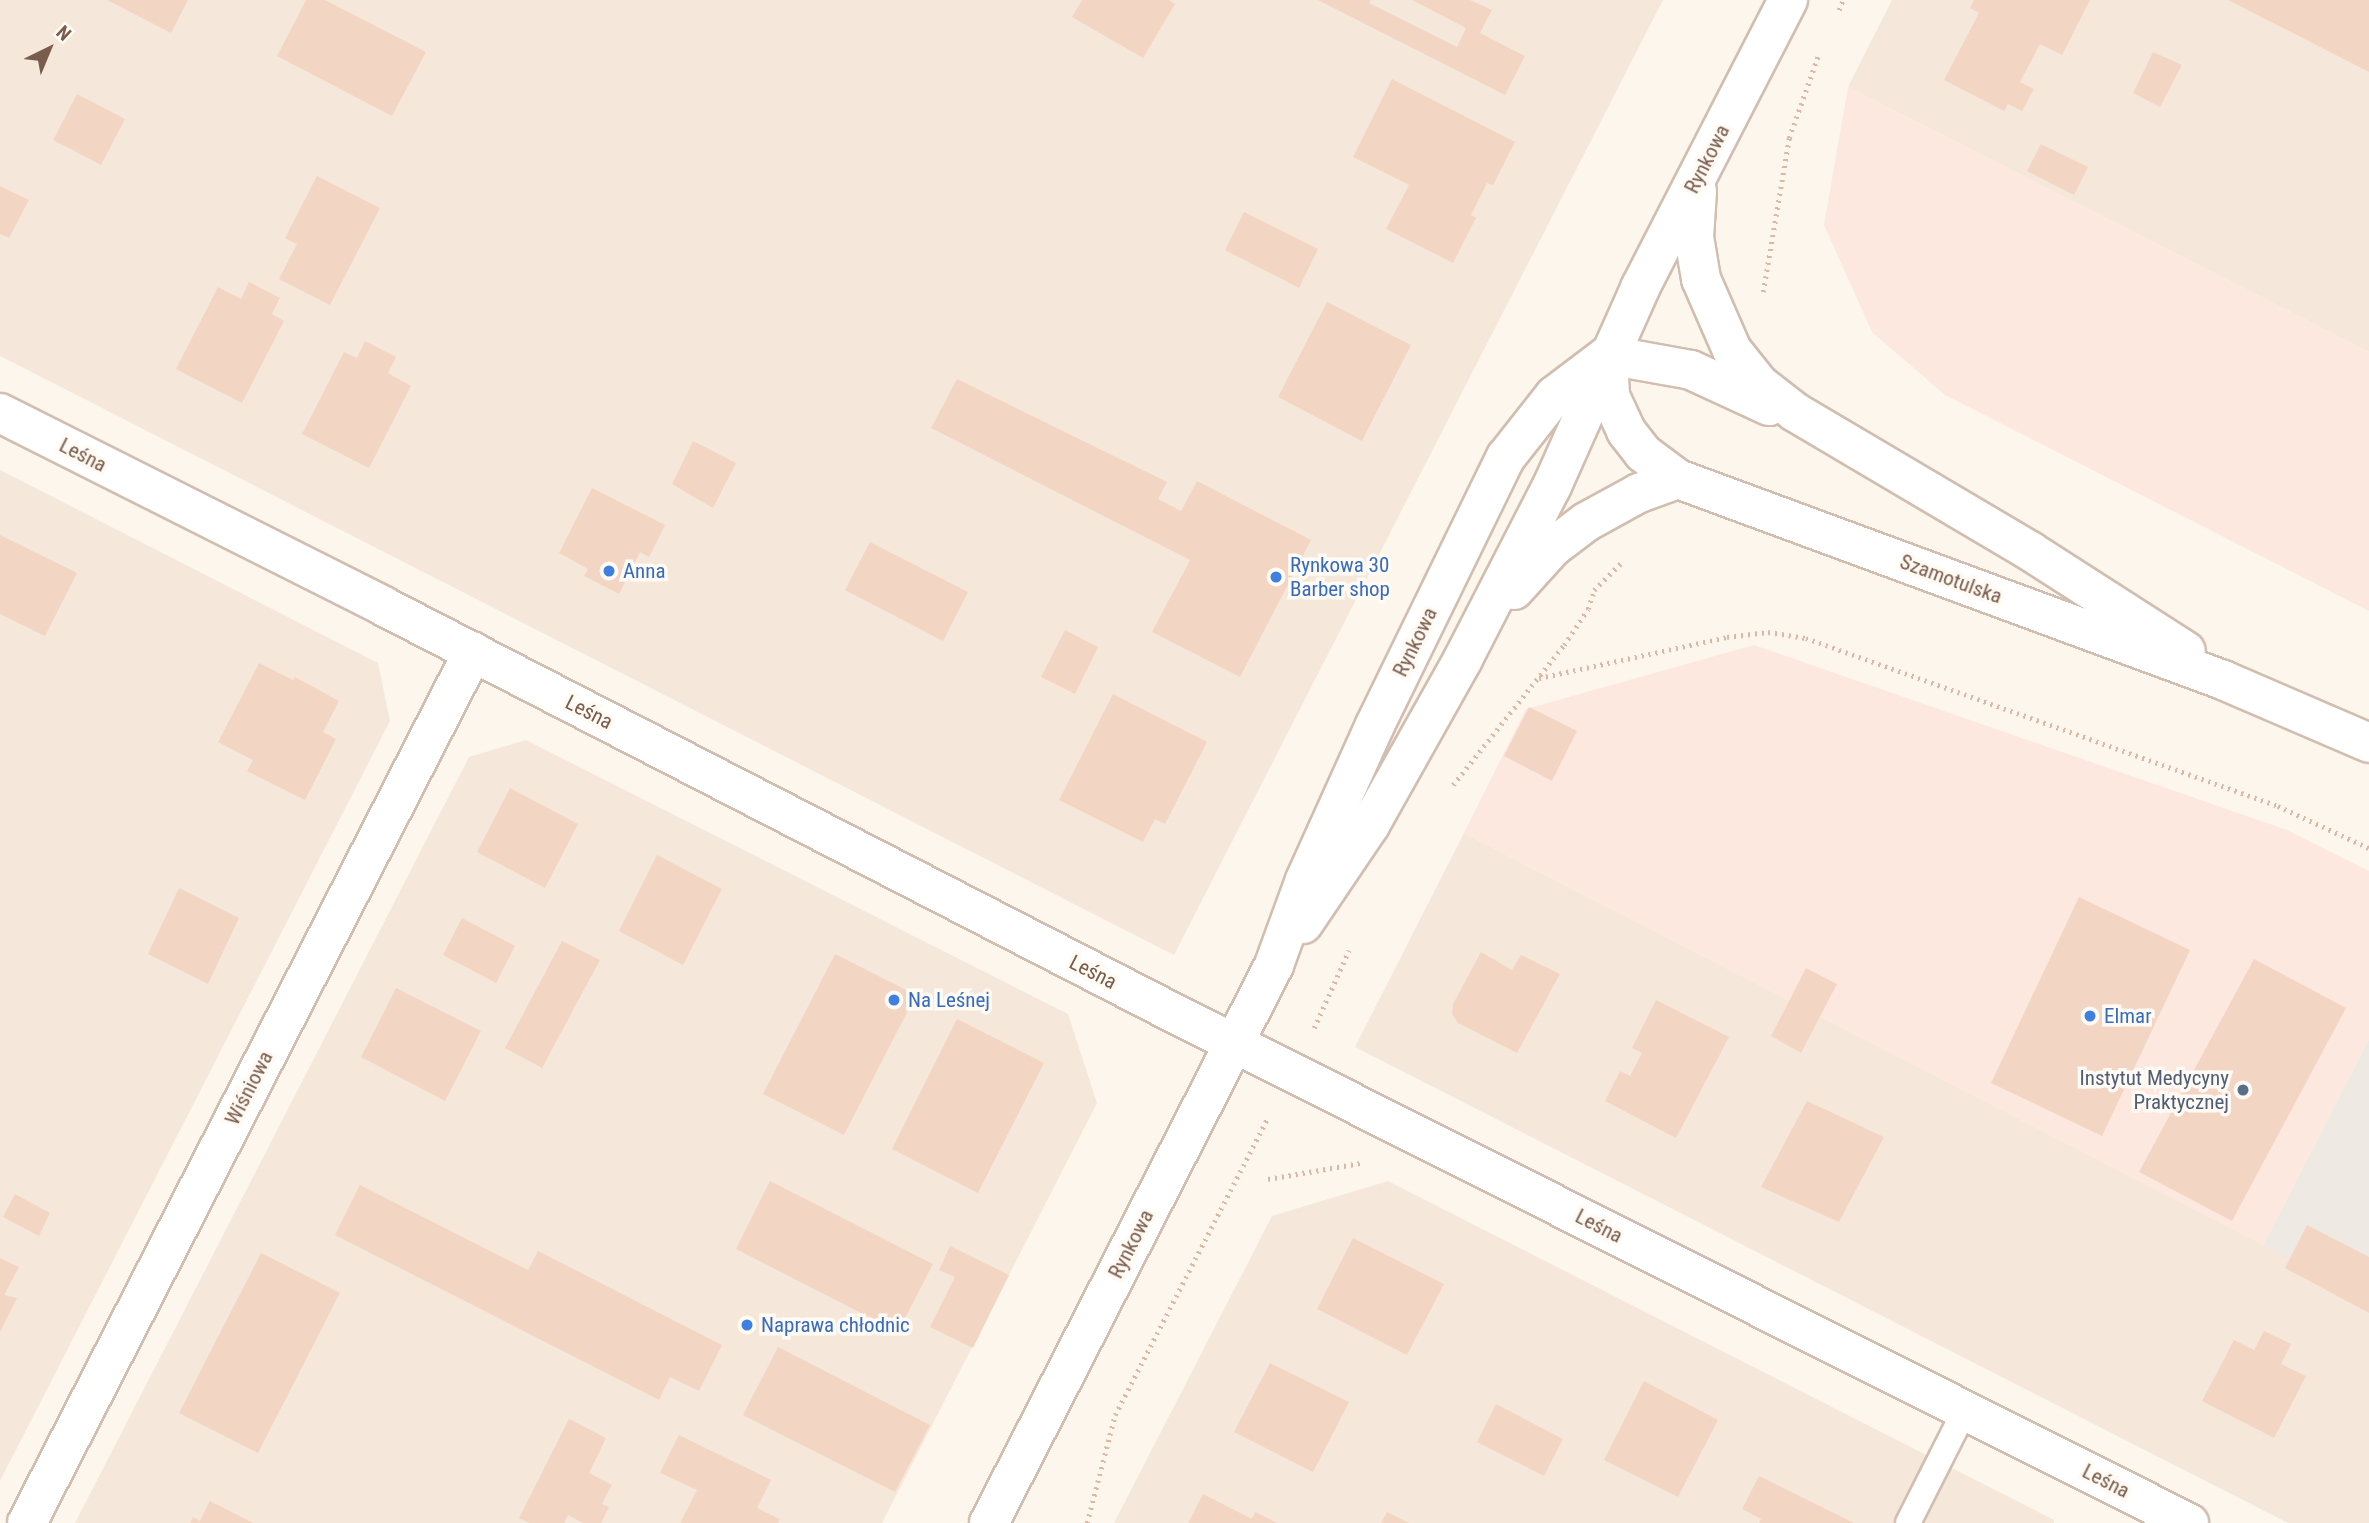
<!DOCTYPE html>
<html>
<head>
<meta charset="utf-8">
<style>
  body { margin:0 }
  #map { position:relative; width:2369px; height:1523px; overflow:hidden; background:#fdf6ec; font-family:"Roboto Condensed",sans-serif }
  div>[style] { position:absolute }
  .residential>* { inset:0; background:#f5e8da }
  .commercial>* { inset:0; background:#fde8e0 }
  .industrial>* { inset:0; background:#efe9e4 }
  .building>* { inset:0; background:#f3d5c3 }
  .path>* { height:4.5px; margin-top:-2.25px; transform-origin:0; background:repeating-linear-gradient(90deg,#d9b8a5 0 2px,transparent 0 7px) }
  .roads { filter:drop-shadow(2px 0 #d1beb0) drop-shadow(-2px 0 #d1beb0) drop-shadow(0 2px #d1beb0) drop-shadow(0 -2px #d1beb0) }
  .service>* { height:24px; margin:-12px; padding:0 12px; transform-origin:12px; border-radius:12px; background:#fff }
  .minor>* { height:38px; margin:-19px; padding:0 19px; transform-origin:19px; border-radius:19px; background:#fff }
  .tertiary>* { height:38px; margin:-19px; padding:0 19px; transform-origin:19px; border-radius:19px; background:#fff }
  .dots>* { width:19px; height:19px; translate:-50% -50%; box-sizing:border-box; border:4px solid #fffaf3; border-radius:50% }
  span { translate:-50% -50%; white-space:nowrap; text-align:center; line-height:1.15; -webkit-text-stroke:7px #fffaf3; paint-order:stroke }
  .street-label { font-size:21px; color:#7a5c4d }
  .shop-label { font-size:21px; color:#366cbe }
  .left { translate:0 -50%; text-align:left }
  .service-label { font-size:21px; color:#4e5e75 }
  .right { translate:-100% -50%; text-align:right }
  .north { position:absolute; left:14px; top:14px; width:70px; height:70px; -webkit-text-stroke:5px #fffaf3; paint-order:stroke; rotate:43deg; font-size:19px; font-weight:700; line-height:28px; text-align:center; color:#7a5c4d }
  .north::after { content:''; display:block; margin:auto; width:24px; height:32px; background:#7a5c4d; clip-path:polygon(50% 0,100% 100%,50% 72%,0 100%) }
</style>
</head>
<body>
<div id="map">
  <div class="residential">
    <div style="clip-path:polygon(0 0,1663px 0,1174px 955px,0 356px)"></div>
    <div style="clip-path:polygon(1892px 0,2369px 0,2369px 352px,1848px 87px)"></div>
    <div style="clip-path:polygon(0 470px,378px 663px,390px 721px,0 1481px)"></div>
    <div style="clip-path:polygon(526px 740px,1068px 1014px,1097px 1103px,882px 1523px,75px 1523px,469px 757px)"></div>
    <div style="clip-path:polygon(1464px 833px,2369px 1299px,2369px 1523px,2288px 1523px,1355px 1047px)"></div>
    <div style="clip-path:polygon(1388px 1181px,2054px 1520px,2054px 1523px,1114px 1523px,1272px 1216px)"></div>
  </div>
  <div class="commercial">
    <div style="clip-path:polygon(1848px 87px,2369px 352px,2369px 611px,1945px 395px,1872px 332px,1824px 225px)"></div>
    <div style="clip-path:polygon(1754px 645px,2287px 830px,2369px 871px,2369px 1039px,2263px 1245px,1464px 833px,1526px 709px)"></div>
  </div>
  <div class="industrial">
    <div style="clip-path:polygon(2369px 1039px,2369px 1300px,2263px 1245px)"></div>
  </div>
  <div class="building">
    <div style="clip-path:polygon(107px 0,188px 0,171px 33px)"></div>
    <div style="clip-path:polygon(306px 0,325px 0,426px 52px,392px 116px,277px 56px)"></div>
    <div style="clip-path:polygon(1082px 0,1169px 0,1175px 4px,1143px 58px,1072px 17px)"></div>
    <div style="clip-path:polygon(1318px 0,1371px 0,1369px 3px,1457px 47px,1466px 28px,1412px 0,1470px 0,1492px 10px,1480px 33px,1525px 56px,1505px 95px)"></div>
    <div style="clip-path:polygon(1974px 0,2090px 0,2062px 55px,2040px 44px,2020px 82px,2034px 89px,2022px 111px,2008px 104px,2004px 111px,1944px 80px,1979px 13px,1970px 8px)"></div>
    <div style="clip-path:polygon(2228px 0,2369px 0,2369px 72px)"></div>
    <div style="clip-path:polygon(2153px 52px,2182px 65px,2160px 107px,2133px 93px)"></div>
    <div style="clip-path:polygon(1392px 79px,1515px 142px,1493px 185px,1487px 183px,1471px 215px,1476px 218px,1453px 263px,1386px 229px,1409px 185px,1353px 157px)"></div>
    <div style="clip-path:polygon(77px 94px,125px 119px,101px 165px,53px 140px)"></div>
    <div style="clip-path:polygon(2041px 144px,2088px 167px,2074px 195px,2027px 171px)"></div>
    <div style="clip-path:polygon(317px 176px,380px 208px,330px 305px,279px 279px,297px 244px,285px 238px)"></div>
    <div style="clip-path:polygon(0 186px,29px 200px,9px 238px,0 234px)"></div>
    <div style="clip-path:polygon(1244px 212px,1318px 249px,1299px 288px,1225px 250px)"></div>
    <div style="clip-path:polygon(249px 282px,280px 298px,272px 314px,284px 321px,242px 403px,176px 369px,218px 287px,241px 299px)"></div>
    <div style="clip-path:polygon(1327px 302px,1411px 345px,1362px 441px,1278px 397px)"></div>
    <div style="clip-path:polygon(365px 341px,396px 357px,388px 373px,411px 386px,369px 468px,302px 434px,344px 352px,357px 358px)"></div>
    <div style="clip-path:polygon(957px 379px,1167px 482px,1158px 499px,1181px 511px,1197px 481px,1311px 540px,1240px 677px,1152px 632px,1190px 560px,931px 428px)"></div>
    <div style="clip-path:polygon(693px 441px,736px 463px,713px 508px,672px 484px)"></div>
    <div style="clip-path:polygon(592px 488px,665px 525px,649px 557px,640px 552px,619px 594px,584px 576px,588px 569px,559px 553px)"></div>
    <div style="clip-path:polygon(0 535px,77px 573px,45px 636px,0 614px)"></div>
    <div style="clip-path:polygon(870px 542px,968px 592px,943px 641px,845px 590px)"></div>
    <div style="clip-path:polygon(1065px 630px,1098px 647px,1075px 694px,1041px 677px)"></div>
    <div style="clip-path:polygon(259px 663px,293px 680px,295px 677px,339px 701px,323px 732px,336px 739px,305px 800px,247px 771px,253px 760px,218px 742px)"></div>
    <div style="clip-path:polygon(1113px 694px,1207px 742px,1165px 824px,1155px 819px,1143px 842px,1059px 800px)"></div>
    <div style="clip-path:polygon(1529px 707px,1577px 731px,1552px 781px,1504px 756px)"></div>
    <div style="clip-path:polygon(510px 788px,578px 824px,545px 888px,477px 852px)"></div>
    <div style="clip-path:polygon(657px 855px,722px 889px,683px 965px,619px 931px)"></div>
    <div style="clip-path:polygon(179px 888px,239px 918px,208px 984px,148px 954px)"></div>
    <div style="clip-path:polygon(2079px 897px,2190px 950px,2102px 1136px,1991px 1083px)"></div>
    <div style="clip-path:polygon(462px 918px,515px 946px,496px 983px,443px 955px)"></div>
    <div style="clip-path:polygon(562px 941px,600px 960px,542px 1068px,505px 1048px)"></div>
    <div style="clip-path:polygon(1481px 952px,1512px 970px,1521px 955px,1560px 974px,1517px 1053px,1458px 1023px,1452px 1014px,1453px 1004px)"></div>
    <div style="clip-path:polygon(835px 954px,916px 995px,844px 1135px,763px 1094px)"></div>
    <div style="clip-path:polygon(2254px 959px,2346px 1008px,2232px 1221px,2139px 1172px)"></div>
    <div style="clip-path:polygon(1806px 968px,1837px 984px,1801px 1053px,1771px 1036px)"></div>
    <div style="clip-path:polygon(396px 988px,481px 1031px,445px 1101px,361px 1057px)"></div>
    <div style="clip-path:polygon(1656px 1000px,1729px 1037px,1676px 1138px,1605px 1101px,1620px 1071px,1630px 1076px,1642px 1053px,1632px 1048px)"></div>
    <div style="clip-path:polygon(957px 1019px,1044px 1063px,978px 1193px,892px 1149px)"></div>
    <div style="clip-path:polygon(1807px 1101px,1884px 1137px,1839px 1222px,1761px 1187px)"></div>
    <div style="clip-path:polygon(770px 1181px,933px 1264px,898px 1332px,736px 1249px)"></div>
    <div style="clip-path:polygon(360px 1185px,528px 1270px,538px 1251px,722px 1345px,699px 1391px,670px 1377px,659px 1400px,335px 1235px)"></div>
    <div style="clip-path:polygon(15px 1194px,50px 1213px,39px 1236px,3px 1217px)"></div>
    <div style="clip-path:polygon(2307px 1225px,2369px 1257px,2369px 1313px,2285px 1268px)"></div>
    <div style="clip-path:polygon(1353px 1238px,1444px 1284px,1407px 1355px,1317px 1309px)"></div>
    <div style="clip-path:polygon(950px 1246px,1009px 1275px,973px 1348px,930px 1327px,955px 1277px,939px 1270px)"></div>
    <div style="clip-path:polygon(261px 1253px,340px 1293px,258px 1453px,179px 1413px)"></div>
    <div style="clip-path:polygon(0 1258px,19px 1267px,4px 1295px,17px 1298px,0 1332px)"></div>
    <div style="clip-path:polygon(2264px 1331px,2291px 1344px,2281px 1364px,2306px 1376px,2274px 1438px,2202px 1401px,2234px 1340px,2254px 1350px)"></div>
    <div style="clip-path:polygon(778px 1347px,930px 1425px,895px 1492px,743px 1415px)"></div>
    <div style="clip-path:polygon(1270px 1363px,1349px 1402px,1313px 1472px,1234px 1432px)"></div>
    <div style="clip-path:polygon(1644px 1381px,1718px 1420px,1678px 1497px,1604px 1460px)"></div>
    <div style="clip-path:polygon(1496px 1404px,1563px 1439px,1544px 1476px,1477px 1442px)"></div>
    <div style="clip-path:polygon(569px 1419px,606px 1438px,589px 1473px,612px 1485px,602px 1504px,609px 1507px,601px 1523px,583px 1523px,568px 1515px,564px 1523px,529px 1523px,519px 1518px)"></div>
    <div style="clip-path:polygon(679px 1435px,771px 1480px,757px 1508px,780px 1519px,778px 1523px,680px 1523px,697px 1490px,660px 1473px)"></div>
    <div style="clip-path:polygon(1759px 1476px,1854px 1523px,1759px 1523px,1761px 1519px,1742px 1509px)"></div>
    <div style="clip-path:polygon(1203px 1494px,1252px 1519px,1255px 1512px,1277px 1523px,1188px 1523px)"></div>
    <div style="clip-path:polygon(210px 1501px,253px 1523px,190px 1523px,193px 1517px,200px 1521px)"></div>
    <div style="clip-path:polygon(1387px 1512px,1409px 1523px,1381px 1523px)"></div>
  </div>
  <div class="path">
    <div style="left:1839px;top:10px;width:11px;rotate:-68deg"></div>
    <div style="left:1763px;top:292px;width:156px;rotate:-80.4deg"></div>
    <div style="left:1789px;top:138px;width:87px;rotate:-70.5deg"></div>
    <div style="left:1539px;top:678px;width:192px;rotate:-12.3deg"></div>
    <div style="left:1727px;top:637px;width:41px;rotate:-7deg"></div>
    <div style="left:1768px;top:632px;width:38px;rotate:9deg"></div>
    <div style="left:1806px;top:638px;width:501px;rotate:19.59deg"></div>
    <div style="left:2278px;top:806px;width:100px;rotate:24.8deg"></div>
    <div style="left:1453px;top:785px;width:179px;rotate:-51.6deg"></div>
    <div style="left:1564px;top:645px;width:43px;rotate:-56.3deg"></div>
    <div style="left:1588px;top:609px;width:20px;rotate:-72deg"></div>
    <div style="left:1594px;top:590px;width:40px;rotate:-45deg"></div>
    <div style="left:1314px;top:1028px;width:85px;rotate:-65.8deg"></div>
    <div style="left:1268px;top:1179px;width:94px;rotate:-9.8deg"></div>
    <div style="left:1087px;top:1523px;width:112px;rotate:-75.5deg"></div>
    <div style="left:1115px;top:1415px;width:335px;rotate:-62.8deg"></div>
  </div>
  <div class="roads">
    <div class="service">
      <div style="left:1908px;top:1523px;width:127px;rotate:-63.2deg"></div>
    </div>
    <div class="minor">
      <div style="left:0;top:413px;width:429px;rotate:26.7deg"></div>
      <div style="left:383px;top:606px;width:872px;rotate:27.24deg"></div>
      <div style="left:1158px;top:1005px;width:1154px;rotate:26.68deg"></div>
      <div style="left:27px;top:1523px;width:979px;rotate:-62.89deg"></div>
    </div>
    <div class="tertiary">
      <div style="left:1697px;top:191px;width:46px;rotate:93.7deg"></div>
      <div style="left:1694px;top:237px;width:43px;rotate:80.5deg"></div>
      <div style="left:1701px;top:279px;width:77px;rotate:66.4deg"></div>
      <div style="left:1732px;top:350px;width:43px;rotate:51.5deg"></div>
      <div style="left:1759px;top:384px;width:46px;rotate:37.9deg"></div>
      <div style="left:1795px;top:412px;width:273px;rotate:30.6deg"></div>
      <div style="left:2030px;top:551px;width:185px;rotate:32.7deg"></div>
      <div style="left:1608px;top:355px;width:84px;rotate:10.2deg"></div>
      <div style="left:1691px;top:370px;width:86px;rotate:24.8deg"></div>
      <div style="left:1608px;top:357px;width:39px;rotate:87deg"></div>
      <div style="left:1610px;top:396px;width:38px;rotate:65deg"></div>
      <div style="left:1626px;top:431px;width:28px;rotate:52deg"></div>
      <div style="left:1643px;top:453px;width:44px;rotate:36.6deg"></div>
      <div style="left:1678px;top:479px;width:581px;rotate:20.24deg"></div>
      <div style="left:2223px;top:680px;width:159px;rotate:23.3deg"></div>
      <div style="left:1514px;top:590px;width:58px;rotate:-47.8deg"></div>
      <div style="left:1553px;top:547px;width:41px;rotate:-37.1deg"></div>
      <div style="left:1586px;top:522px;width:60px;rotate:-28.7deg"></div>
      <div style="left:1639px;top:493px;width:41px;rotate:-19.7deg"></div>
      <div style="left:1303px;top:924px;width:120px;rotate:-55.9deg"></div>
      <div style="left:1370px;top:825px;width:190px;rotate:-60.7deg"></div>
      <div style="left:1463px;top:659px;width:195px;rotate:-62.8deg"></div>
      <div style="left:1552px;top:486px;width:217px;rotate:-66deg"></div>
      <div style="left:1640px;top:288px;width:324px;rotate:-62.8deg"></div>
      <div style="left:989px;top:1523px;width:627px;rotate:-62.94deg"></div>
      <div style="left:1274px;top:965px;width:90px;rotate:-70deg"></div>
      <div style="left:1305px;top:880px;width:170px;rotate:-65.7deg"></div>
      <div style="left:1375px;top:725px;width:298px;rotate:-64deg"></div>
      <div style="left:1506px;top:457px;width:78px;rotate:-51.8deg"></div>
      <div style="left:1554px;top:396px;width:68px;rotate:-37.2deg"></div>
    </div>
  </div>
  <div class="dots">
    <div style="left:609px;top:571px;background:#3f7fe0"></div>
    <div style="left:1276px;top:577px;background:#3f7fe0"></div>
    <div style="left:894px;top:1000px;background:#3f7fe0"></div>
    <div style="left:2090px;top:1016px;background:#3f7fe0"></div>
    <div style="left:2243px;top:1090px;background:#5c6f8a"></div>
    <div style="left:747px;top:1325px;background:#3f7fe0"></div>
  </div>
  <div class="street-label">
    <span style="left:1707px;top:159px;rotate:-63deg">Rynkowa</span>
    <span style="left:83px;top:455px;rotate:27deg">Leśna</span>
    <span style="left:1951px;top:579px;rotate:20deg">Szamotulska</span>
    <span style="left:1415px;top:642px;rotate:-64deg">Rynkowa</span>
    <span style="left:589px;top:712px;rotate:27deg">Leśna</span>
    <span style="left:1093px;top:972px;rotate:27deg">Leśna</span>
    <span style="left:249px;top:1088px;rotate:-63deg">Wiśniowa</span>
    <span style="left:1599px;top:1226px;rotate:27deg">Leśna</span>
    <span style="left:1131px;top:1244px;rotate:-63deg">Rynkowa</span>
    <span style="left:2106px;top:1481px;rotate:27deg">Leśna</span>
  </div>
  <div class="shop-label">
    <span class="left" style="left:1290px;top:577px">Rynkowa 30<br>Barber shop</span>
    <span class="left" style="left:623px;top:571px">Anna</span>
    <span class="left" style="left:908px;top:1000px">Na Leśnej</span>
    <span class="left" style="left:2104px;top:1016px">Elmar</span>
    <span class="left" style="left:761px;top:1325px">Naprawa chłodnic</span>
  </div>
  <div class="service-label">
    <span class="right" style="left:2229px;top:1090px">Instytut Medycyny<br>Praktycznej</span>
  </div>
  <div class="north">N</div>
</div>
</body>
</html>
